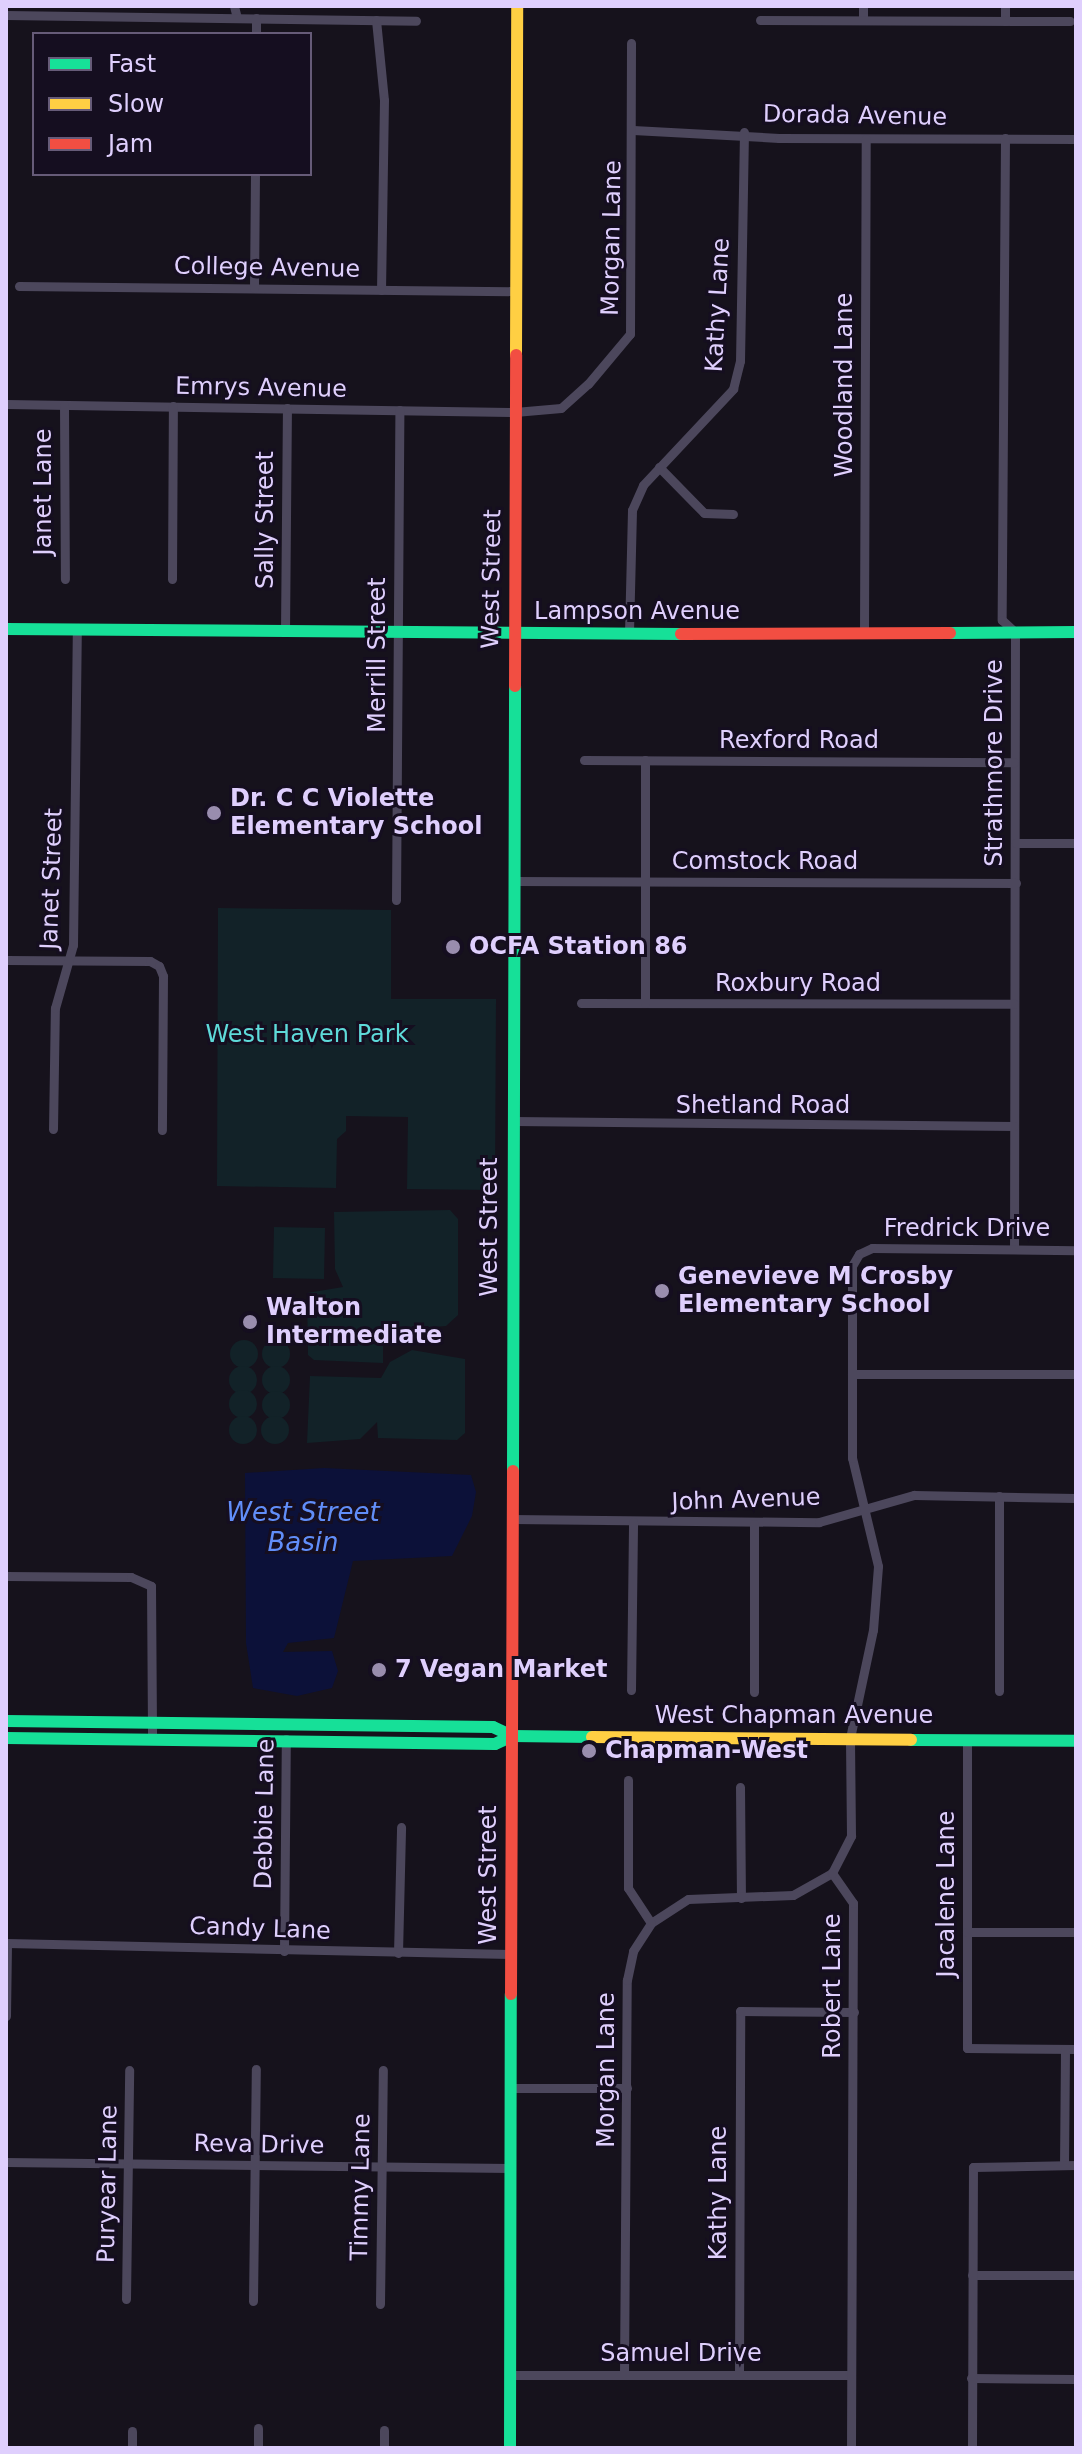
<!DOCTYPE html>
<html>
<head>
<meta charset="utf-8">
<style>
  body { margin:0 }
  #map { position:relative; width:1082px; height:2454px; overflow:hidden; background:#16121c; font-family:"DejaVu Sans",sans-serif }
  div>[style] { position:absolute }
  .green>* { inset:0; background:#122228 }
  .round { border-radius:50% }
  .water>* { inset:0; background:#0c1139 }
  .street>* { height:9px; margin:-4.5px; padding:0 4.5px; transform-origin:4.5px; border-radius:4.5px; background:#4c475c }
  .fast>* { height:12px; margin:-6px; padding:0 6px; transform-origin:6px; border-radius:6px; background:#16e098 }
  .slow>* { height:12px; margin:-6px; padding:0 6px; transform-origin:6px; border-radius:6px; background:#ffcf43 }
  .jam>* { height:12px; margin:-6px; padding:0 6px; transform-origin:6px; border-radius:6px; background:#f24e42 }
  .dots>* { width:22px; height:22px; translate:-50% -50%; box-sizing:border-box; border:4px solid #150e20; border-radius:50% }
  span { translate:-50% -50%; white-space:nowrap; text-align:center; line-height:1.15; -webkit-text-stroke:6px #150e20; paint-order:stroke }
  .street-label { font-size:24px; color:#dfcffd }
  .poi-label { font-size:24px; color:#dfcffd; font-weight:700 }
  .left { translate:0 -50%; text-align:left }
  .park-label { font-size:24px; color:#5edad9 }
  .water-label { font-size:26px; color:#618ef9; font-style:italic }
  .frame { position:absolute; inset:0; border:8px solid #dfcffd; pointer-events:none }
  .legend { position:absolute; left:32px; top:32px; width:280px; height:144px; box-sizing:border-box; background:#150e20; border:2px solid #665b78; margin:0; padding:10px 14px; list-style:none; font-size:24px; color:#dfcffd }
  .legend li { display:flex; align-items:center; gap:16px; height:40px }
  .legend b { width:40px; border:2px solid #665b78 }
</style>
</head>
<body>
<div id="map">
  <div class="green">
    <div style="clip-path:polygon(218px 908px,391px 910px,391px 999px,496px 999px,495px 1190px,407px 1189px,408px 1117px,346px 1116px,346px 1131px,337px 1139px,336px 1188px,217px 1186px)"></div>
    <div style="clip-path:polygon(450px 1210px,458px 1219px,458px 1315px,446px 1326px,396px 1330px,383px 1324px,383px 1363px,314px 1360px,308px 1355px,307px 1293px,343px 1287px,335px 1269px,334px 1212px)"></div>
    <div style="clip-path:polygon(274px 1227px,325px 1228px,324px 1279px,273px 1278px)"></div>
    <div class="round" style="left:230px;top:1340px;width:28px;height:28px"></div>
    <div class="round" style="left:262px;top:1340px;width:28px;height:28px"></div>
    <div style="clip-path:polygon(412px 1350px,465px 1359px,465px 1433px,457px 1440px,378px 1438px,377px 1422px,360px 1439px,307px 1443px,310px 1376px,381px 1378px,390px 1362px)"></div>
    <div class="round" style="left:262px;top:1366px;width:28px;height:28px"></div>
    <div class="round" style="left:229px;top:1366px;width:28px;height:28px"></div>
    <div class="round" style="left:229px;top:1390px;width:28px;height:28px"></div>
    <div class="round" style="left:262px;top:1391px;width:28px;height:28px"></div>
    <div class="round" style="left:229px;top:1416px;width:28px;height:28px"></div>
    <div class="round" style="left:261px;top:1416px;width:28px;height:28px"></div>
  </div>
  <div class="water">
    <div style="clip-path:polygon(324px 1468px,471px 1475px,476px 1492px,472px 1516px,452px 1556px,353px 1561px,334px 1638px,288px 1643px,283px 1652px,332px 1651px,338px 1671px,332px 1688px,297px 1696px,253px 1688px,246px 1643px,245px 1473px)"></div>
  </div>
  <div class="street">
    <div style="left:234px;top:6px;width:12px;rotate:76deg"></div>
    <div style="left:1005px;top:6px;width:15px;rotate:90deg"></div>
    <div style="left:6px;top:15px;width:410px;rotate:0.8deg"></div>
    <div style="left:863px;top:19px;width:13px;rotate:-90deg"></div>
    <div style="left:376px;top:20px;width:80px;rotate:84.3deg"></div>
    <div style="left:384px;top:100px;width:190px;rotate:90.9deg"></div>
    <div style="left:760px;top:20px;width:310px;rotate:0.2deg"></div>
    <div style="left:256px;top:34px;width:16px;rotate:-90deg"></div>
    <div style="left:633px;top:130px;width:146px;rotate:3.1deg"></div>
    <div style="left:779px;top:138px;width:297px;rotate:0.2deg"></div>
    <div style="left:1005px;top:138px;width:482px;rotate:90.4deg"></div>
    <div style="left:1002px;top:620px;width:18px;rotate:43deg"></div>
    <div style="left:1015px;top:632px;width:617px;rotate:90.09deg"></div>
    <div style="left:19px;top:286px;width:497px;rotate:0.6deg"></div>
    <div style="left:254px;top:288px;width:114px;rotate:-89.5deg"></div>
    <div style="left:6px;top:404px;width:509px;rotate:0.9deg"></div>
    <div style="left:515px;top:412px;width:46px;rotate:-5deg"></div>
    <div style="left:561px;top:408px;width:36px;rotate:-42deg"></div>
    <div style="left:588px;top:384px;width:65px;rotate:-50deg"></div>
    <div style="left:630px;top:334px;width:291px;rotate:-89.8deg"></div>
    <div style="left:64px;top:405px;width:174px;rotate:89.7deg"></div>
    <div style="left:659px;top:467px;width:64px;rotate:45.6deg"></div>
    <div style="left:704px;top:513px;width:29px;rotate:2deg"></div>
    <div style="left:172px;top:579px;width:173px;rotate:-89.7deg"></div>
    <div style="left:285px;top:632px;width:224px;rotate:-89.5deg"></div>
    <div style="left:629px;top:633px;width:123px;rotate:-88.6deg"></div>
    <div style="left:632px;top:510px;width:27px;rotate:-66deg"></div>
    <div style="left:643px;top:485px;width:132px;rotate:-46.8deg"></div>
    <div style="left:733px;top:389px;width:29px;rotate:-76deg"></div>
    <div style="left:740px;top:361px;width:229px;rotate:-89deg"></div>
    <div style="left:864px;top:633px;width:494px;rotate:-89.8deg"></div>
    <div style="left:584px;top:760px;width:430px;rotate:0.3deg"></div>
    <div style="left:1016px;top:843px;width:60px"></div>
    <div style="left:514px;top:881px;width:502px;rotate:0.23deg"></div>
    <div style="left:396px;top:900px;width:490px;rotate:-89.6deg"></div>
    <div style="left:6px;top:960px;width:144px;rotate:0.4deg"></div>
    <div style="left:150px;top:961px;width:10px;rotate:29deg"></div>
    <div style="left:159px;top:966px;width:11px;rotate:68deg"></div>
    <div style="left:163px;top:976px;width:154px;rotate:90.4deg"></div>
    <div style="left:581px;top:1003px;width:433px;rotate:0.1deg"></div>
    <div style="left:645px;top:1003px;width:243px;rotate:-90deg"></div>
    <div style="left:513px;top:1121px;width:501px;rotate:0.57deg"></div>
    <div style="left:53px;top:1129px;width:121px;rotate:-89.1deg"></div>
    <div style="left:55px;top:1008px;width:66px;rotate:-74.1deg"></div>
    <div style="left:73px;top:945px;width:315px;rotate:-89.3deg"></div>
    <div style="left:852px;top:1374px;width:224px"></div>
    <div style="left:999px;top:1496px;width:195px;rotate:90deg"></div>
    <div style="left:511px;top:1519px;width:308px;rotate:0.6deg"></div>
    <div style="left:819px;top:1522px;width:99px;rotate:-15.9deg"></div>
    <div style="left:914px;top:1495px;width:162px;rotate:1.1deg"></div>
    <div style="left:754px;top:1524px;width:168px;rotate:90deg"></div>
    <div style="left:6px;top:1576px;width:125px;rotate:0.5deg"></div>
    <div style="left:131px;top:1577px;width:22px;rotate:24deg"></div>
    <div style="left:151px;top:1586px;width:154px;rotate:89.6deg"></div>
    <div style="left:631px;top:1690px;width:168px;rotate:-89.3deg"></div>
    <div style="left:967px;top:1740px;width:308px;rotate:90deg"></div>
    <div style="left:967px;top:2048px;width:109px;rotate:0.5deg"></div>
    <div style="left:740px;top:1787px;width:111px;rotate:89.5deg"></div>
    <div style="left:651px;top:1923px;width:44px;rotate:-33deg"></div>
    <div style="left:688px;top:1899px;width:105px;rotate:-2.2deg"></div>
    <div style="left:793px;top:1895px;width:45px;rotate:-29.4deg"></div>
    <div style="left:967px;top:1932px;width:109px"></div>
    <div style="left:284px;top:1951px;width:212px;rotate:-89.5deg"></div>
    <div style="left:398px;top:1953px;width:126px;rotate:-88.6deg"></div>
    <div style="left:6px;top:2016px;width:73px;rotate:-89.2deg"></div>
    <div style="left:7px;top:1943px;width:504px;rotate:1.25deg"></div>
    <div style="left:512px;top:2088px;width:115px"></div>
    <div style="left:6px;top:2162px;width:505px;rotate:0.68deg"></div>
    <div style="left:1064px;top:2165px;width:116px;rotate:-89.5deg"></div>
    <div style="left:972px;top:2275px;width:104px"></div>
    <div style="left:126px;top:2299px;width:229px;rotate:-89.2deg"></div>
    <div style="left:253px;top:2301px;width:232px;rotate:-89.3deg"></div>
    <div style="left:380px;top:2304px;width:234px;rotate:-89.3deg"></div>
    <div style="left:624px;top:2374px;width:394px;rotate:-89.6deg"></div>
    <div style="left:627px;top:1980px;width:30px;rotate:-78deg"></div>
    <div style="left:633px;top:1951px;width:33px;rotate:-57deg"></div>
    <div style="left:651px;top:1923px;width:42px;rotate:-123.3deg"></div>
    <div style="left:628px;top:1888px;width:108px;rotate:-90deg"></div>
    <div style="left:739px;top:2374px;width:363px;rotate:-89.8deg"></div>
    <div style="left:740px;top:2011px;width:114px;rotate:0.5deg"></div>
    <div style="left:510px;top:2375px;width:341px"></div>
    <div style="left:971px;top:2378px;width:105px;rotate:0.5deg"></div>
    <div style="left:132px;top:2448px;width:17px;rotate:-90deg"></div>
    <div style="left:258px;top:2448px;width:20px;rotate:-90deg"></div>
    <div style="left:384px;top:2448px;width:18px;rotate:-90deg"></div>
    <div style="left:851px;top:2448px;width:545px;rotate:-89.79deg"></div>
    <div style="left:853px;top:1903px;width:37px;rotate:-125deg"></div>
    <div style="left:832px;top:1873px;width:42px;rotate:-62.8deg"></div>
    <div style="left:851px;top:1836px;width:98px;rotate:-90.6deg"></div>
    <div style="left:850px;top:1738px;width:110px;rotate:-78deg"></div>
    <div style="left:873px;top:1630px;width:64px;rotate:-85.5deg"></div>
    <div style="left:878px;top:1566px;width:111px;rotate:-103.5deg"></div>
    <div style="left:852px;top:1458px;width:192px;rotate:-90deg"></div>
    <div style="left:852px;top:1266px;width:14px;rotate:-60deg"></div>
    <div style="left:859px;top:1254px;width:14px;rotate:-25deg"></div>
    <div style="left:872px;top:1248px;width:204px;rotate:0.6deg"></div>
    <div style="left:972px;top:2448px;width:281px;rotate:-89.8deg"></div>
    <div style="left:973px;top:2167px;width:103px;rotate:-1.1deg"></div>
  </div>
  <div class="fast">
    <div style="left:6px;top:629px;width:675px;rotate:0.42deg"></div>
    <div style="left:950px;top:633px;width:126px;rotate:-0.5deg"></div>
    <div style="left:513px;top:1471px;width:785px;rotate:-89.85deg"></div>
    <div style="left:6px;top:1721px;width:487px;rotate:0.7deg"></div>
    <div style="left:493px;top:1727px;width:21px;rotate:25deg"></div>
    <div style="left:6px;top:1738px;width:489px;rotate:0.7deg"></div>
    <div style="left:495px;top:1744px;width:19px;rotate:-25deg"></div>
    <div style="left:512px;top:1736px;width:80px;rotate:0.7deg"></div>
    <div style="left:911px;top:1740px;width:165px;rotate:0.3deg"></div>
    <div style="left:510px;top:2448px;width:454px;rotate:-89.9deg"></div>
  </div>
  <div class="slow">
    <div style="left:516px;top:355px;width:349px;rotate:-89.8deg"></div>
    <div style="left:592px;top:1737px;width:319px;rotate:0.5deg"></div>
  </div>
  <div class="jam">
    <div style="left:681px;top:634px;width:269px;rotate:-0.2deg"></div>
    <div style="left:515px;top:686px;width:331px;rotate:-89.8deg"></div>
    <div style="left:511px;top:1994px;width:523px;rotate:-89.78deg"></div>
  </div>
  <div class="dots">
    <div style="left:214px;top:813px;background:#998dae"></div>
    <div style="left:453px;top:947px;background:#998dae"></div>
    <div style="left:662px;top:1291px;background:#998dae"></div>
    <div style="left:250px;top:1322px;background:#998dae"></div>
    <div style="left:379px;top:1670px;background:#998dae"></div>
    <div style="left:589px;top:1751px;background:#998dae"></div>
  </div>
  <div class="street-label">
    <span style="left:855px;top:116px;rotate:1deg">Dorada Avenue</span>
    <span style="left:612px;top:238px;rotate:-89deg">Morgan Lane</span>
    <span style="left:267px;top:268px;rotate:1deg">College Avenue</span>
    <span style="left:718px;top:305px;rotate:-87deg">Kathy Lane</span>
    <span style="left:845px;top:385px;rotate:-90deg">Woodland Lane</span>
    <span style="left:261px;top:388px;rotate:1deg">Emrys Avenue</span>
    <span style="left:44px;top:492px;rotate:-90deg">Janet Lane</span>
    <span style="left:266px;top:520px;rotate:-90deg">Sally Street</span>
    <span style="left:492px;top:579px;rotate:-89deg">West Street</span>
    <span style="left:637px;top:612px">Lampson Avenue</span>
    <span style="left:378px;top:655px;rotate:-90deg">Merrill Street</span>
    <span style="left:799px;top:741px">Rexford Road</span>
    <span style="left:995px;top:763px;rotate:-90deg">Strathmore Drive</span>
    <span style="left:765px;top:862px">Comstock Road</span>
    <span style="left:52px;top:879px;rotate:-88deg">Janet Street</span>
    <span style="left:798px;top:984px">Roxbury Road</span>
    <span style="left:763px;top:1106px">Shetland Road</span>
    <span style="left:490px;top:1227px;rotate:-90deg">West Street</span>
    <span style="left:967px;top:1229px">Fredrick Drive</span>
    <span style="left:746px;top:1500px;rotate:-2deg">John Avenue</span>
    <span style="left:794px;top:1716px">West Chapman Avenue</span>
    <span style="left:265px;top:1814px;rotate:-89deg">Debbie Lane</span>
    <span style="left:489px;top:1875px;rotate:-90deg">West Street</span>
    <span style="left:947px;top:1894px;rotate:-90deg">Jacalene Lane</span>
    <span style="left:260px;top:1929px;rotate:2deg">Candy Lane</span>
    <span style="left:833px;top:1986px;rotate:-90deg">Robert Lane</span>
    <span style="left:607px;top:2070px;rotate:-90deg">Morgan Lane</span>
    <span style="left:259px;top:2145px;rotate:1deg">Reva Drive</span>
    <span style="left:108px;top:2184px;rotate:-89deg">Puryear Lane</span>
    <span style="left:361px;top:2187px;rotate:-89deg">Timmy Lane</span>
    <span style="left:719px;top:2193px;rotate:-90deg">Kathy Lane</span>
    <span style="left:681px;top:2354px">Samuel Drive</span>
  </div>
  <div class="poi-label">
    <span class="left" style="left:230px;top:813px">Dr. C C Violette<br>Elementary School</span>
    <span class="left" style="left:469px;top:947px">OCFA Station 86</span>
    <span class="left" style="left:678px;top:1291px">Genevieve M Crosby<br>Elementary School</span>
    <span class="left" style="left:266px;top:1322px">Walton<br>Intermediate</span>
    <span class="left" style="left:395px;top:1670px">7 Vegan Market</span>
    <span class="left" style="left:605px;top:1751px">Chapman-West</span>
  </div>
  <div class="park-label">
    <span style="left:307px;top:1035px">West Haven Park</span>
  </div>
  <div class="water-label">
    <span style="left:303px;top:1528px">West Street<br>Basin</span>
  </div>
  <div class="frame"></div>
  <ul class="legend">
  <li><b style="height:10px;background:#16e098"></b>Fast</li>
  <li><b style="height:10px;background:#ffcf43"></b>Slow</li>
  <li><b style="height:10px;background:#f24e42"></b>Jam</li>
  </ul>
</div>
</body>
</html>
